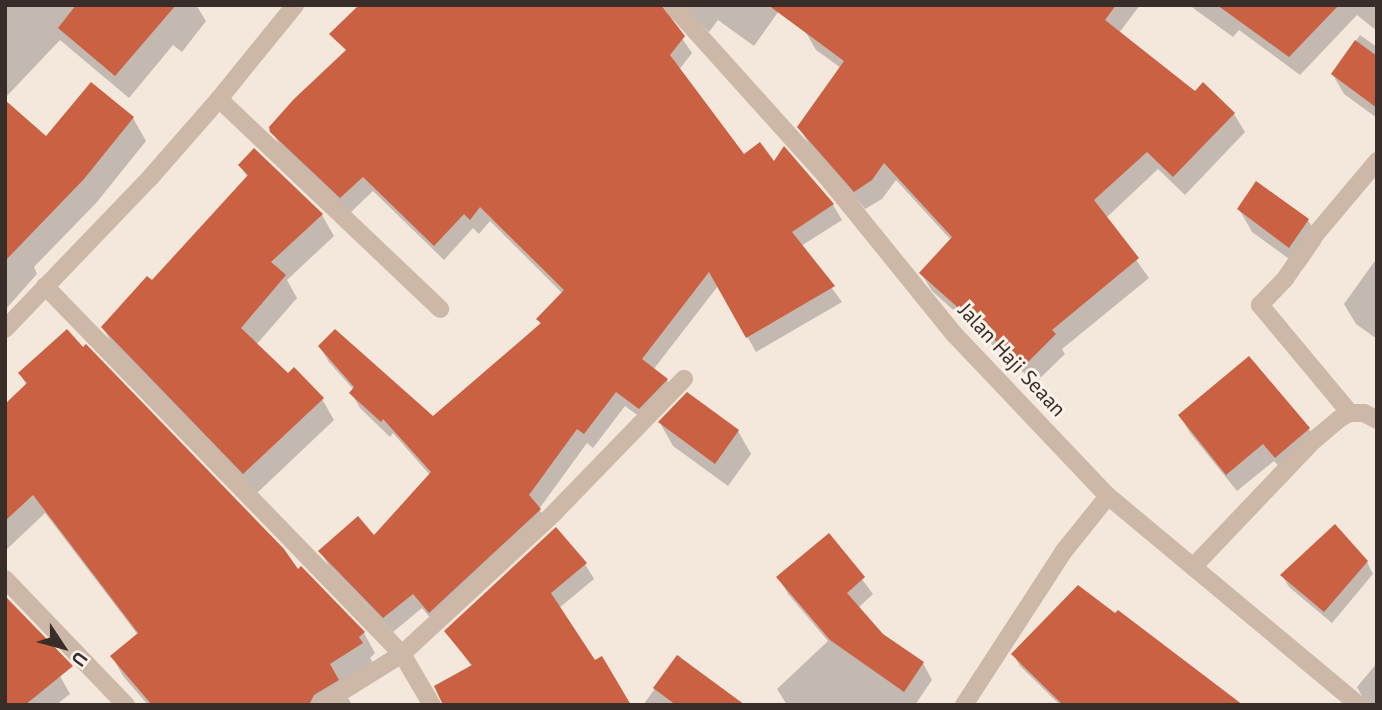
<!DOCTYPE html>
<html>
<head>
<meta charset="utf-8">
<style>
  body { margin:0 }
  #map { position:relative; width:1382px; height:710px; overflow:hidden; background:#f4e8dd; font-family:"PT Sans",sans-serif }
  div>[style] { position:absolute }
  .shadow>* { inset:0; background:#0003 }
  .building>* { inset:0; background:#cb6143 }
  .street>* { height:18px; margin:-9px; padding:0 9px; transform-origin:9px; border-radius:9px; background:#cdb8a8 }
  span { translate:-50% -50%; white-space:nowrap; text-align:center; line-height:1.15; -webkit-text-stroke:6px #fbf3ea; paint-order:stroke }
  .street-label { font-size:21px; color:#392d29 }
  .frame { position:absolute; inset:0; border:7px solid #392d29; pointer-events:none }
  .north { position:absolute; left:28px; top:612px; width:70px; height:70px; -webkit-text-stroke:5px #fbf3ea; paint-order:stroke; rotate:126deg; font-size:19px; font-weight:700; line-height:28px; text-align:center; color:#392d29 }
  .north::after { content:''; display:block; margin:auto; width:24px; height:32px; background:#392d29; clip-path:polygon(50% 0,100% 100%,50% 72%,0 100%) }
</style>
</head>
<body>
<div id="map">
  <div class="shadow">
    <div style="clip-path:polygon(5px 5px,196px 5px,206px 21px,182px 52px,173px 45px,129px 98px,60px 40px,5px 98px)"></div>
    <div style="clip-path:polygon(383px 5px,779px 5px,781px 8px,754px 46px,718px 20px,709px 32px,686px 9px,673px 11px,670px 21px,692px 53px,679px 70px,743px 156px,774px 164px,784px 149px,833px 205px,842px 220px,801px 246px,842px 302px,756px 352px,718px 286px,653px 370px,667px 380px,676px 395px,648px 423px,625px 406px,593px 448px,587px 443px,539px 509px,549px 526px,439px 628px,422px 608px,393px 632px,329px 566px,320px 551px,374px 537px,430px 475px,393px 433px,390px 437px,360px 408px,351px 393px,354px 390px,329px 362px,320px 347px,433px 418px,541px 325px,538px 319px,563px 294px,490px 221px,479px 234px,473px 228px,444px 260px,373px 191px,350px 213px,281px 148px,272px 131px,358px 41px)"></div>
    <div style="clip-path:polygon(824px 5px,1140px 5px,1119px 33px,1195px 94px,1234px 114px,1245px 132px,1185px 195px,1158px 169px,1106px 218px,1149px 278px,1062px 349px,1065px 354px,1035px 383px,932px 291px,921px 273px,951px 240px,896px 180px,882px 199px,865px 209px,810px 146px,799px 127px,841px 68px,816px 50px,805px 31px)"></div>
    <div style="clip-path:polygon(1189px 5px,1377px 5px,1377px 31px,1357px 15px,1300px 75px,1239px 30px,1233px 37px)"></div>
    <div style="clip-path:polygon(1360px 35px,1377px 47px,1377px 118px,1344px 94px,1333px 75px)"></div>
    <div style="clip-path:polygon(91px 84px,133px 118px,146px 141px,97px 202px,34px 267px,37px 274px,5px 310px,5px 103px,46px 139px)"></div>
    <div style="clip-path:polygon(240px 166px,322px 215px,334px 236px,287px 280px,297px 298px,256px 345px,288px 376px,322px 399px,334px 420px,256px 494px,115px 349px,103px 328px,152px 283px,248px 178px)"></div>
    <div style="clip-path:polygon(1239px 209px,1308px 220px,1321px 243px,1303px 269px,1252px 232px)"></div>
    <div style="clip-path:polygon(1377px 258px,1377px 339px,1356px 324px,1344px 304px)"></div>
    <div style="clip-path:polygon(1248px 359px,1309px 429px,1319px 447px,1287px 475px,1274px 461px,1237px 491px,1190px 433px,1180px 416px)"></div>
    <div style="clip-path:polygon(20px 374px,297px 571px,301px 568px,364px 633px,375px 653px,370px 658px,373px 663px,340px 684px,352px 705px,148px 705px,123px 676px,112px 656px,138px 635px,45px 513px,5px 551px,5px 406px,27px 386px)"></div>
    <div style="clip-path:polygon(660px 423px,738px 431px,751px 454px,728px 486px,673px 446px)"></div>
    <div style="clip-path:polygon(829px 535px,873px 594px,858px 608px,882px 635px,923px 663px,932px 680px,915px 705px,787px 705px,777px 689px,828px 641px,788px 594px,779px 578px)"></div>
    <div style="clip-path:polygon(1367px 562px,1373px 574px,1332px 623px,1289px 587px,1282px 575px)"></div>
    <div style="clip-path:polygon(585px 564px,594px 579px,559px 608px,594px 663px,472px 667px,446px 631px)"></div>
    <div style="clip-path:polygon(1013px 654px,1069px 705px,1060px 705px,1020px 666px)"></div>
    <div style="clip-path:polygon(679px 655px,707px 705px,643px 705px)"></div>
    <div style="clip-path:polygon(1377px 663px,1377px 705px,1367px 705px,1357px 687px)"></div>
    <div style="clip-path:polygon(60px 676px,70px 694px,56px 705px,5px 705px)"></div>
  </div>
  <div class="building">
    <div style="clip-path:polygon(76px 5px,176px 5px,115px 76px,58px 28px)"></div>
    <div style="clip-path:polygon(359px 5px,661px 5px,685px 36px,670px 55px,744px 154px,760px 142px,774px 161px,784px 146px,834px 204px,792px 232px,835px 286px,746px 338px,709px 272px,642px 359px,668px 379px,639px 409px,616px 392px,584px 434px,577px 429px,529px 495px,541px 509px,429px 613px,413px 594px,383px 618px,318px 551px,358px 516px,374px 535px,431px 472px,383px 419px,381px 422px,349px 393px,354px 387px,318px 346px,335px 329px,433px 416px,541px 323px,536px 319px,564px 290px,480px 207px,470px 220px,464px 214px,434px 246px,363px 177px,340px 198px,270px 132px,269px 127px,294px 99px,346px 50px,329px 34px)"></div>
    <div style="clip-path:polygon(768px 5px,1116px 5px,1105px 20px,1195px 91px,1203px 82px,1235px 113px,1173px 177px,1147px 152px,1094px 200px,1139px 258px,1052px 330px,1056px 334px,1024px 366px,919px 273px,952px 237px,884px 163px,872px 180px,854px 192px,797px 127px,844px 61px)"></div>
    <div style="clip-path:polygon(1217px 5px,1339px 5px,1289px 57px)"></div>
    <div style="clip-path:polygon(1355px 40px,1377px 56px,1377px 108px,1331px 74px)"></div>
    <div style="clip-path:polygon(91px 82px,134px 117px,84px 179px,5px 261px,5px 100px,46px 136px)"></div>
    <div style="clip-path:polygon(254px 148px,323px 214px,271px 262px,286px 275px,241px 328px,288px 373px,294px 367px,324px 398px,243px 474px,101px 327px,147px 276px,152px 280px,248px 175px,238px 165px)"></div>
    <div style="clip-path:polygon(1256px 181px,1309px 219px,1289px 248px,1237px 209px)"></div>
    <div style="clip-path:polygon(67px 329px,83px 347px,86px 344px,284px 549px,298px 569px,301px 566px,365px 632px,359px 637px,363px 643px,330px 664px,339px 680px,314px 695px,309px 705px,152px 705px,110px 656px,138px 633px,33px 495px,5px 521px,5px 404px,27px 383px,18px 373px)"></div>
    <div style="clip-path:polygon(1249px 356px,1310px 428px,1275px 458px,1263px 444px,1226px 475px,1178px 415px)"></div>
    <div style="clip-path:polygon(687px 392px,739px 430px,715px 464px,658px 422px)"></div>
    <div style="clip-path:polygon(1335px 524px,1368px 561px,1324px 612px,1280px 575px)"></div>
    <div style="clip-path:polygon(556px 527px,587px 563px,551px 593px,595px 660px,602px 656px,631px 705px,443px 705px,434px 686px,472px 665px,444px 631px)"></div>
    <div style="clip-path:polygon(829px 533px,865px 577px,847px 593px,883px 634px,924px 662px,904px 692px,830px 640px,776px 577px)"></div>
    <div style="clip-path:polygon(1078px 585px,1115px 613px,1118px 610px,1243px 705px,1063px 705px,1011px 654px)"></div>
    <div style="clip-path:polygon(5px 596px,73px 666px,25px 705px,5px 705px)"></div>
    <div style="clip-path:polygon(677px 655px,745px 705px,676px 705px,653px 688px)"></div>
  </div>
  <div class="street">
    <div style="left:672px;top:5px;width:230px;rotate:48deg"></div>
    <div style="left:826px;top:176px;width:203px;rotate:51deg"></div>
    <div style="left:954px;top:334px;width:224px;rotate:46.5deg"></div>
    <div style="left:1108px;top:496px;width:327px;rotate:39.8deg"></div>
    <div style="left:219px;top:99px;width:305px;rotate:43.5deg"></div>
    <div style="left:45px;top:286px;width:513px;rotate:45.87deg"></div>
    <div style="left:402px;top:654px;width:59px;rotate:59.5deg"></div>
    <div style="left:5px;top:329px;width:208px;rotate:-46.2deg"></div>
    <div style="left:149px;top:179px;width:106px;rotate:-48.8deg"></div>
    <div style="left:219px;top:99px;width:121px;rotate:-51deg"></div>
    <div style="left:1350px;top:413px;width:141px;rotate:-129.8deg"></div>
    <div style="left:1260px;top:305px;width:36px;rotate:-46deg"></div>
    <div style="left:1285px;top:279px;width:53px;rotate:-55.7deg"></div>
    <div style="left:1315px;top:235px;width:97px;rotate:-50deg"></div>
    <div style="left:1193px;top:567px;width:174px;rotate:-46.4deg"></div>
    <div style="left:1313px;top:441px;width:34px;rotate:-40deg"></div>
    <div style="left:1339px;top:419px;width:13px;rotate:-29deg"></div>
    <div style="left:1350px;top:413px;width:14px"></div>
    <div style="left:1364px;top:413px;width:15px;rotate:28deg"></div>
    <div style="left:5px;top:579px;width:175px;rotate:46.2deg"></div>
    <div style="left:320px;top:705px;width:97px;rotate:-31.9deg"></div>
    <div style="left:402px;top:654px;width:207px;rotate:-42.8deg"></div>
    <div style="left:554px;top:513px;width:187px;rotate:-45.9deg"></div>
    <div style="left:964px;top:705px;width:184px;rotate:-57deg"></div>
    <div style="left:1064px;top:551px;width:70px;rotate:-51.3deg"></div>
  </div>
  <div class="street-label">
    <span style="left:1012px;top:360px;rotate:47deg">Jalan Haji Seaan</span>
  </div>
  <div class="frame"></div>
  <div class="north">U</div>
</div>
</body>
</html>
